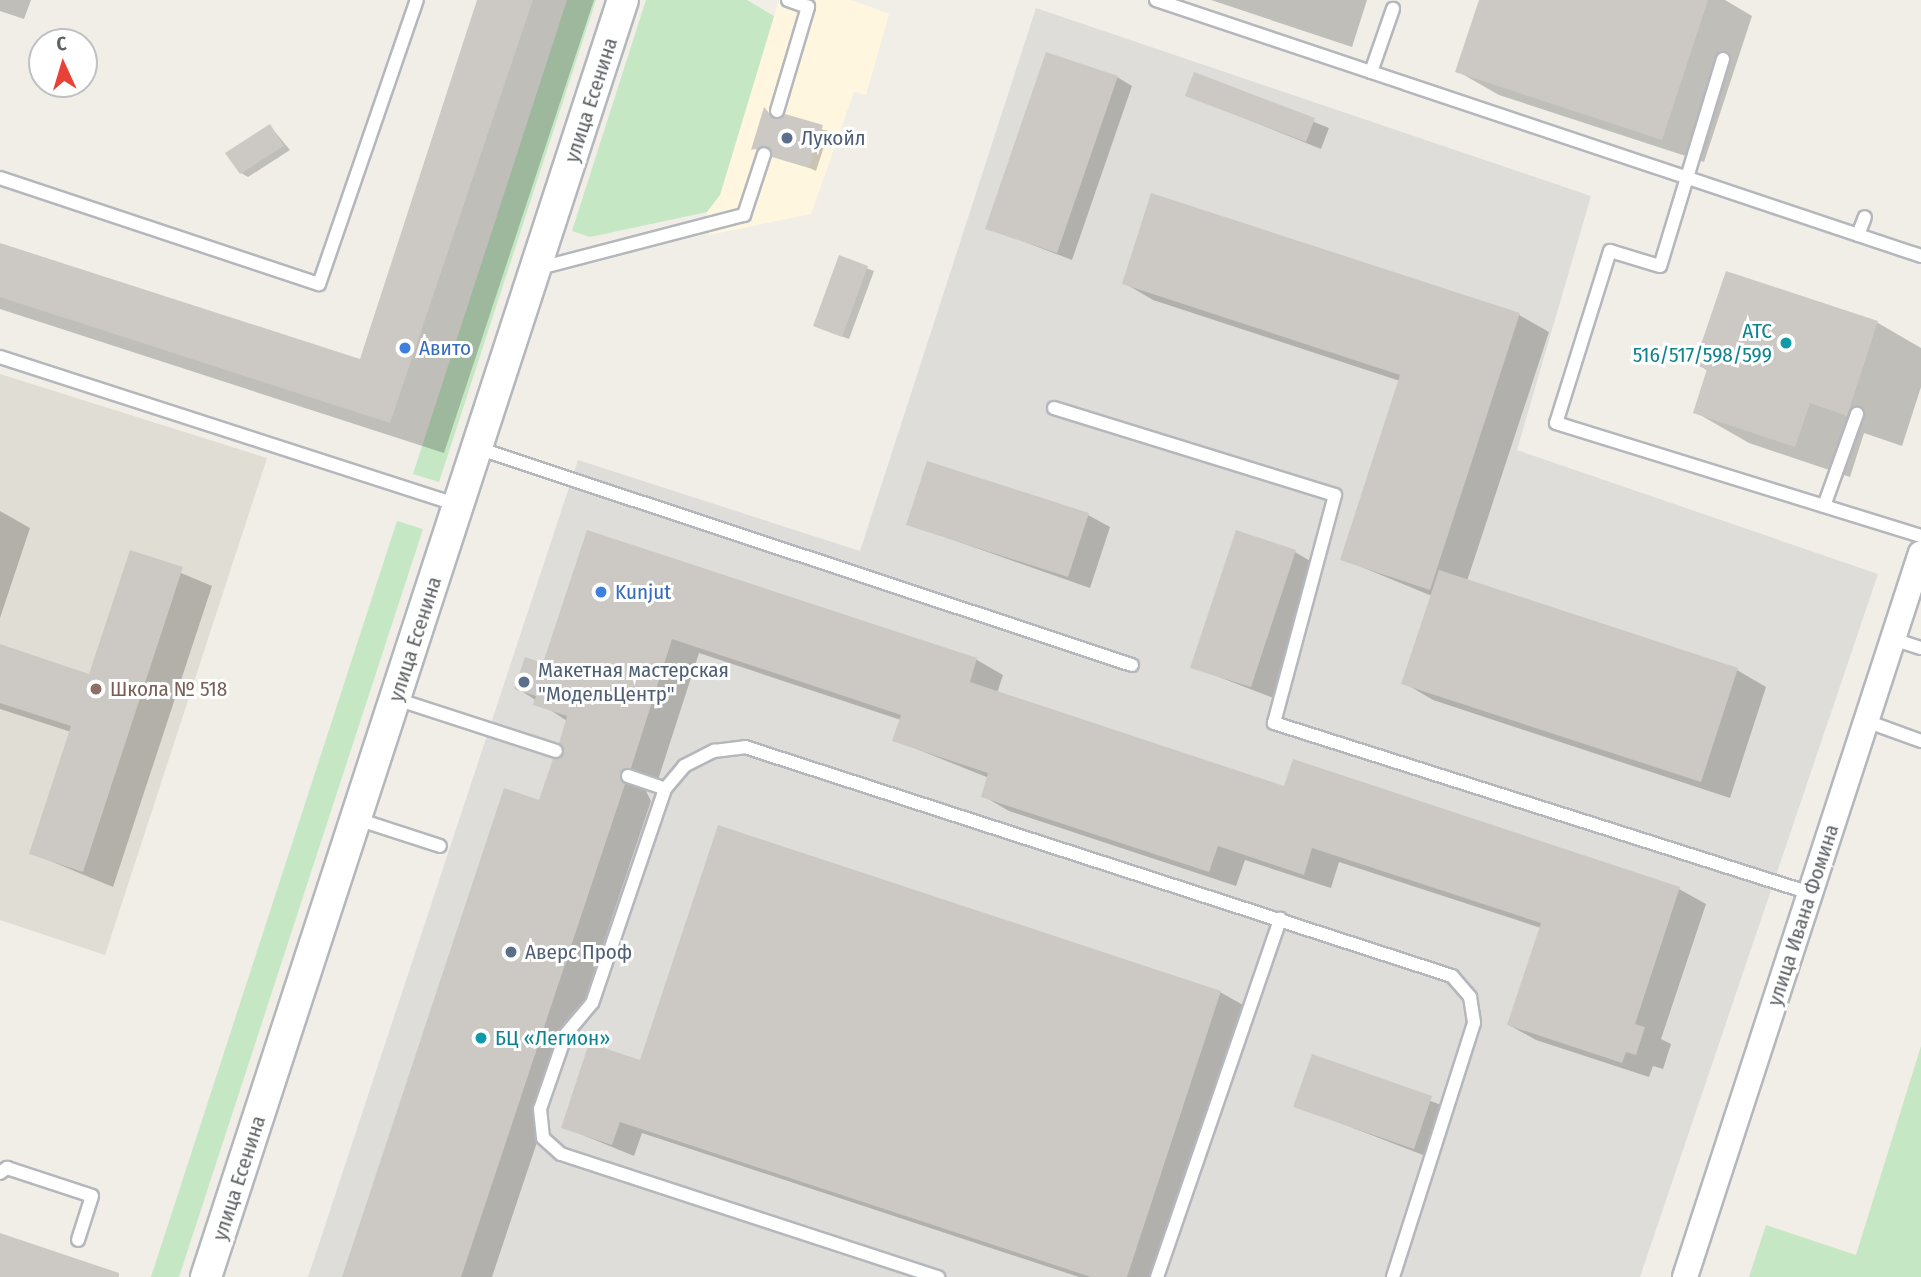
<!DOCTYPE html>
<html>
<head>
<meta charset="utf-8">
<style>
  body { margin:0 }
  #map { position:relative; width:1921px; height:1277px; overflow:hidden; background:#f0eee7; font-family:"Fira Sans Condensed",sans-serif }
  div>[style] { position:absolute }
  .commercial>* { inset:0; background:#fef6df }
  .industrial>* { inset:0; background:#dfddd9 }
  .education>* { inset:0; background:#e0ddd5 }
  .green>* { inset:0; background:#c5e7c4 }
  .shadow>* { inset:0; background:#0003 }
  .building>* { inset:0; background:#ccc9c4 }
  .roads { filter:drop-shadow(2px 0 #b4b7bb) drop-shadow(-2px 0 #b4b7bb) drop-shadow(0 2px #b4b7bb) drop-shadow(0 -2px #b4b7bb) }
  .service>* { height:12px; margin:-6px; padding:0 6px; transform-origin:6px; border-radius:6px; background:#fff }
  .minor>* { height:24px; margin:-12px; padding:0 12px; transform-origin:12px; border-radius:12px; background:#fff }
  .tertiary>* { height:30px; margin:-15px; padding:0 15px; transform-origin:15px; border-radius:15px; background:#fff }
  .dots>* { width:19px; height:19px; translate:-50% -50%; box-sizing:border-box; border:4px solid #fff; border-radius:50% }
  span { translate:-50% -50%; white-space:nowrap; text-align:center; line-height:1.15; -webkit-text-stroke:6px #fff; paint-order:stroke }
  .street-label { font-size:21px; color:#5e6267 }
  .service-label { font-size:21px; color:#4e5e75 }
  .left { translate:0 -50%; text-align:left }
  .culture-label { font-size:21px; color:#0d838f }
  .right { translate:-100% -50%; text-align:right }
  .shop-label { font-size:21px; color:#366cbe }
  .education-label { font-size:21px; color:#785e54 }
  .north { position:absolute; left:28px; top:28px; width:70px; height:70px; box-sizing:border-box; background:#fff; border:2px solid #bfc0c2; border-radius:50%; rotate:356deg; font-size:19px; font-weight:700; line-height:28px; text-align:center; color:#5e6267 }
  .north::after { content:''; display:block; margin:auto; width:24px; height:32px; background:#e84136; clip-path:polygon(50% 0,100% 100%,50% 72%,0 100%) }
</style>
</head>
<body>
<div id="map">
  <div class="commercial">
    <div style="clip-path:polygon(779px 0,851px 0,889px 14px,866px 95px,854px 92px,811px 214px,709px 235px,707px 212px,720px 195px)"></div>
  </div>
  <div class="industrial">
    <div style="clip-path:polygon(1036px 8px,1591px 196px,1517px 450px,1878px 574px,1640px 1277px,308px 1277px,578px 460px,860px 551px)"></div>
  </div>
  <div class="education">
    <div style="clip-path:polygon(0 374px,267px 458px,105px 955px,0 920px)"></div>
  </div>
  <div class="green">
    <div style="clip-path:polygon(567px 0,596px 0,439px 482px,413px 474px)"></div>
    <div style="clip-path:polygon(646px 0,747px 0,774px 16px,720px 195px,707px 212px,590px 237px,572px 231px)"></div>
    <div style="clip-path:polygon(397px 521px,423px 529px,179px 1277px,151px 1277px)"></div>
    <div style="clip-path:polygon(1921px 1046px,1921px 1277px,1749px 1277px,1766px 1225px,1856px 1255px)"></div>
  </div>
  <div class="shadow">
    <div style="clip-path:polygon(0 0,31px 0,24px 19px,0 11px)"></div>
    <div style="clip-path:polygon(479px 0,594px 0,444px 453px,0 309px,0 245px,361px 361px)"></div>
    <div style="clip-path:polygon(1211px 0,1367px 0,1352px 47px)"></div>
    <div style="clip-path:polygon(1481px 0,1725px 0,1752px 16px,1704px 162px,1499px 95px,1457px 71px)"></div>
    <div style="clip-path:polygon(1195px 74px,1329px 128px,1321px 149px,1187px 95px)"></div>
    <div style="clip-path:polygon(1117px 77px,1132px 86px,1072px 260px,988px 228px)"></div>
    <div style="clip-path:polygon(765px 110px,776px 120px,829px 131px,816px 171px,770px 150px,753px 149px)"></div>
    <div style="clip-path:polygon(270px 126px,290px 150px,248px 177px,241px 173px)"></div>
    <div style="clip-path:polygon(1152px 195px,1519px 315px,1549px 332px,1467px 581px,1737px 670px,1766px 687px,1730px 798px,1433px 700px,1404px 683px,1432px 596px,1342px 559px,1400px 381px,1153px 300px,1124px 283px)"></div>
    <div style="clip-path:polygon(840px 258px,874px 271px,849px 339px,822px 329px)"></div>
    <div style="clip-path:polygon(1727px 273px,1878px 323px,1921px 348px,1921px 387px,1902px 446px,1864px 433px,1850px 477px,1749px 443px,1695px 412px,1708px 371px,1697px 364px)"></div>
    <div style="clip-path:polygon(0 511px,30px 528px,0 618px)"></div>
    <div style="clip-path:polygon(1088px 515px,1110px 527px,1090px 588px,908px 524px)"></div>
    <div style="clip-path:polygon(588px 532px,977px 660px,1003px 675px,997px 693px,1285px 788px,1294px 762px,1679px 889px,1706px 904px,1661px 1039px,1671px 1044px,1663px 1069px,1653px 1066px,1649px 1077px,1536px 1040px,1509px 1025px,1541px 928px,1339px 862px,1331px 888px,1245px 860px,1236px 886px,1009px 811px,983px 796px,989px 778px,894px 740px,901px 720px,699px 653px,657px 783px,645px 789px,651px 801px,492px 1277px,344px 1277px,540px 802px,567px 754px,567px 721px,517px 688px,544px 666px)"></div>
    <div style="clip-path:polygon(131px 552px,212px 586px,113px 887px,31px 853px,71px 732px,0 709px,0 646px,90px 676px)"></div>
    <div style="clip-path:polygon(1295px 552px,1317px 565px,1273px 698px,1193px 667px)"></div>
    <div style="clip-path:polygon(1220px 992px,1243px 1005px,1153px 1277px,1079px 1277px,642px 1133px,634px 1156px,563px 1127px,641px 1062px)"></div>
    <div style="clip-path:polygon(1313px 1056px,1454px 1110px,1436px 1160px,1296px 1106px)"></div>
  </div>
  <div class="building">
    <div style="clip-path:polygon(477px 0,533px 0,390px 423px,0 297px,0 243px,360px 359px)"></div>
    <div style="clip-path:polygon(1479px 0,1708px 0,1662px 140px,1455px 72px)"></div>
    <div style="clip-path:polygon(1046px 52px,1118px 76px,1057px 253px,985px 229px)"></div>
    <div style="clip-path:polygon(1194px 72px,1315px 118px,1306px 142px,1185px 96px)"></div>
    <div style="clip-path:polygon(764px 107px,774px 119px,785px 114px,823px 125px,809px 168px,772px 157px,766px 146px,751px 150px)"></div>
    <div style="clip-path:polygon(270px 124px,284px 146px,240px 174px,225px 153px)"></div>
    <div style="clip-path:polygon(1151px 193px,1520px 313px,1430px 590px,1340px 560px,1400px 375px,1122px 284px)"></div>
    <div style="clip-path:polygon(839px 255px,868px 266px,842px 337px,813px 326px)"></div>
    <div style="clip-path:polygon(1726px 271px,1878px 321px,1847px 416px,1810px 403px,1795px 447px,1693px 413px,1707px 369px,1694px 365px)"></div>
    <div style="clip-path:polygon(927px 461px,1089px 513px,1068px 577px,906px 525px)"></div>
    <div style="clip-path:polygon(587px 530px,977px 658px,970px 682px,1284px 786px,1293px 759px,1680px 887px,1635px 1024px,1645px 1027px,1636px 1055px,1626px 1052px,1622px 1063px,1507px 1025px,1541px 923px,1312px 848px,1304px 875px,1218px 846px,1209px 872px,981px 797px,988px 773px,892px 741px,901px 715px,672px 639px,631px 768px,620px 774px,625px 784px,461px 1277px,342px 1277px,504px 788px,539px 800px,553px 759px,564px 754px,559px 743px,567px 716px,533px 705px,536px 696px,514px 689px,525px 657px,543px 663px)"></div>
    <div style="clip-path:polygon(1236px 530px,1296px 550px,1251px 687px,1190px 668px)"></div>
    <div style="clip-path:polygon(130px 550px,183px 567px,83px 872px,29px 854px,71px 726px,0 703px,0 644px,89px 674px)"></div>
    <div style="clip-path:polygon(1439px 570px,1738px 668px,1701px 782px,1401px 684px)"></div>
    <div style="clip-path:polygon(718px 825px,1221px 991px,1127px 1277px,1091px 1277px,620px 1122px,612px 1145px,561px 1128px,589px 1043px,640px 1060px)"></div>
    <div style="clip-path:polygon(1312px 1054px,1432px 1096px,1414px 1149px,1293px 1107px)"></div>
    <div style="clip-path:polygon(0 1233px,119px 1273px,119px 1277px,0 1277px)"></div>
  </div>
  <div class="roads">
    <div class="service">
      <div style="left:1156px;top:0;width:807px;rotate:18.5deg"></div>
      <div style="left:1723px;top:59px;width:216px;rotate:106.9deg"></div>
      <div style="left:1660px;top:266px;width:52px;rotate:-163.3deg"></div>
      <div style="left:1610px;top:251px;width:180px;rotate:107.4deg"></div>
      <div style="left:1556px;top:423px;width:382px;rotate:17.2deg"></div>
      <div style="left:1371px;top:72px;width:67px;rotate:-70.8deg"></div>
      <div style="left:777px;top:111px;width:109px;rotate:-73.4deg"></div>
      <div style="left:808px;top:7px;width:21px;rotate:-161deg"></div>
      <div style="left:0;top:178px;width:336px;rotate:18.4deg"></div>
      <div style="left:319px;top:284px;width:300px;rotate:-71deg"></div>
      <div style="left:1858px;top:235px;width:19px;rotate:-69deg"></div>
      <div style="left:536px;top:269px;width:215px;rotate:-14.6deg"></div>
      <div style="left:744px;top:215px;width:64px;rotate:-71.8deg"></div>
      <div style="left:0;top:357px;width:481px;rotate:17.9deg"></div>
      <div style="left:1054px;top:408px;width:294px;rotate:17.2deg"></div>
      <div style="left:1335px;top:495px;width:236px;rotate:105deg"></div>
      <div style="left:1274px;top:723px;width:562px;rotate:17.6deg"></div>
      <div style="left:477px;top:448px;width:690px;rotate:18.33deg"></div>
      <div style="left:1824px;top:506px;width:98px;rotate:-70.3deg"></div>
      <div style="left:1893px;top:639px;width:29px;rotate:18deg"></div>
      <div style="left:396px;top:699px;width:168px;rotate:18deg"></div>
      <div style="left:1866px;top:721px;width:59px;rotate:20deg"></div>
      <div style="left:628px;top:776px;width:39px;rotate:19deg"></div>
      <div style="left:665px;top:789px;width:226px;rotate:108.8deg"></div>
      <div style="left:592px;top:1003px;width:40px;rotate:130deg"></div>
      <div style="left:566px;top:1034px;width:79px;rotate:109.1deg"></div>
      <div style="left:540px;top:1109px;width:29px;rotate:84deg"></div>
      <div style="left:543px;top:1138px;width:24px;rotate:42deg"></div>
      <div style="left:561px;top:1154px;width:397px;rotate:18.1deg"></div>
      <div style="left:665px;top:789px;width:30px;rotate:-50deg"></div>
      <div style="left:684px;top:766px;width:34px;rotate:-27deg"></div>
      <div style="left:714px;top:751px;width:31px;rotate:-7deg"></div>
      <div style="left:745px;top:747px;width:743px;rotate:17.95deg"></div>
      <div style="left:1452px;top:976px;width:28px;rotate:49deg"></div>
      <div style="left:1470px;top:997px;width:26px;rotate:81deg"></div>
      <div style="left:1474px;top:1023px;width:267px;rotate:107.7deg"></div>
      <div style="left:357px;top:819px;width:87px;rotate:18deg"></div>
      <div style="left:0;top:1173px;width:9px;rotate:-36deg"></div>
      <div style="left:7px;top:1168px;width:89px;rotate:18.2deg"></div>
      <div style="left:92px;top:1196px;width:46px;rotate:107.7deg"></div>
      <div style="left:1157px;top:1277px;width:379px;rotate:-71deg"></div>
    </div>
    <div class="minor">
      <div style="left:1685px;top:1277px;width:761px;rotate:-71.95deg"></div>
    </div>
    <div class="tertiary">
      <div style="left:206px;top:1277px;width:1343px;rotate:-71.92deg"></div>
    </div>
  </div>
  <div class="dots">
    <div style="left:787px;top:138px;background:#5c6f8a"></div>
    <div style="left:1786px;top:343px;background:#0f9aa8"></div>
    <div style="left:405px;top:348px;background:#3f7fe0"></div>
    <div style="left:601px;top:592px;background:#3f7fe0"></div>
    <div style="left:524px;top:682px;background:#5c6f8a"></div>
    <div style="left:96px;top:689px;background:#8d6e63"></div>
    <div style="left:511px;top:952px;background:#5c6f8a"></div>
    <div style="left:481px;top:1038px;background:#0f9aa8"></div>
  </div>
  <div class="street-label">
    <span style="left:591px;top:100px;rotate:-72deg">улица Есенина</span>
    <span style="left:415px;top:639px;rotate:-72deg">улица Есенина</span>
    <span style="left:1803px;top:915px;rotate:-72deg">улица Ивана Фомина</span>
    <span style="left:239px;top:1178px;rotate:-72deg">улица Есенина</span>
  </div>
  <div class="service-label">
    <span class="left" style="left:801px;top:138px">Лукойл</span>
    <span class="left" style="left:538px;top:682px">Макетная мастерская<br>"МодельЦентр"</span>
    <span class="left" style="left:525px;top:952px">Аверс Проф</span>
  </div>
  <div class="culture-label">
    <span class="right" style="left:1772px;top:343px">АТС<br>516/517/598/599</span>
    <span class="left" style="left:495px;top:1038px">БЦ «Легион»</span>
  </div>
  <div class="shop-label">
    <span class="left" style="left:419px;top:348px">Авито</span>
    <span class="left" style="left:615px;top:592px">Kunjut</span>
  </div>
  <div class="education-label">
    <span class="left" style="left:110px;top:689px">Школа № 518</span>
  </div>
  <div class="north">С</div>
</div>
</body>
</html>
